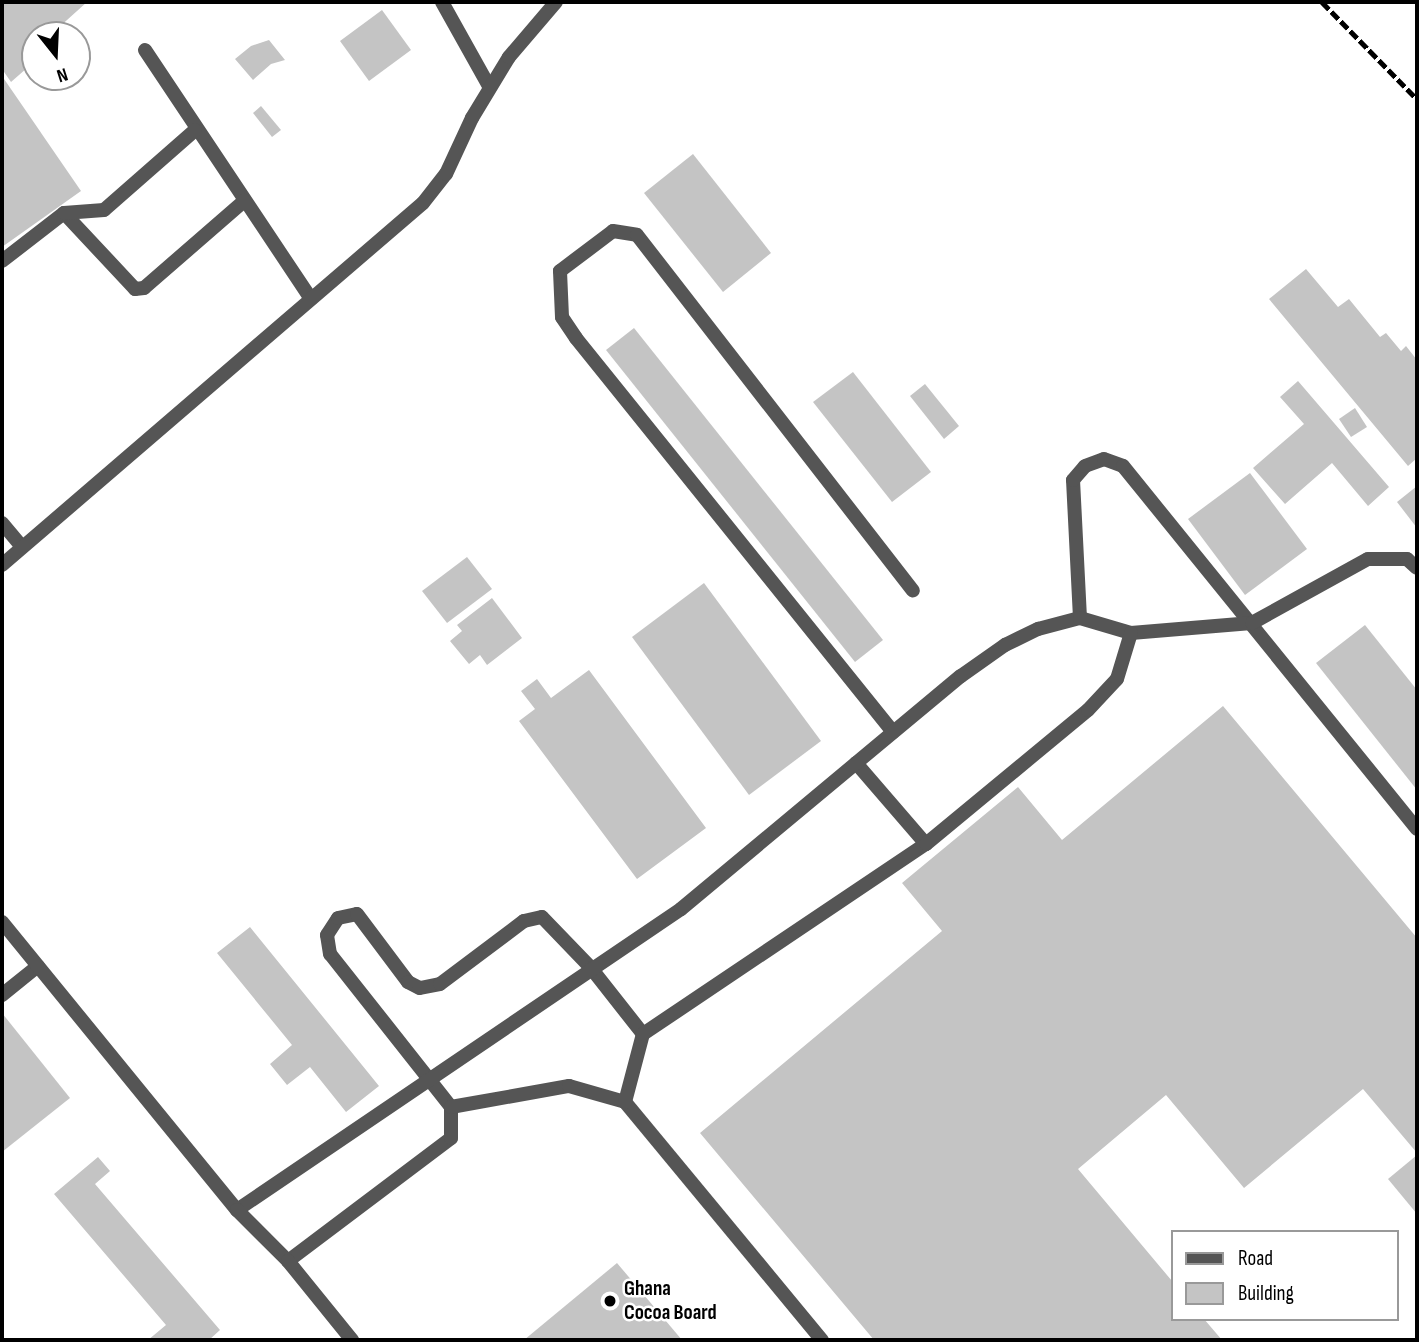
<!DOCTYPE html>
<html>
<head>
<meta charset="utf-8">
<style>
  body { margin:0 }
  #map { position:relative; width:1419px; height:1342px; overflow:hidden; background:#fff; font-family:"Sofia Sans Condensed",sans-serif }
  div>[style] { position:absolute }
  .building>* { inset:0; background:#c4c4c4 }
  .service>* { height:14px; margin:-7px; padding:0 7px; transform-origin:7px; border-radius:7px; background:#555 }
  .tertiary>* { height:14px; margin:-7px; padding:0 7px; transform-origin:7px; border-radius:7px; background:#555 }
  .rail>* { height:5px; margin-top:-2.5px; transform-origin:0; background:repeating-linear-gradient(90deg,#000 0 10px,transparent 0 13.5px) }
  .dots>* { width:19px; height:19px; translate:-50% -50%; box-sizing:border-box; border:4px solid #fff; border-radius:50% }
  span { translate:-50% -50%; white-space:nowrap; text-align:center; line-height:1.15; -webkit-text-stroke:5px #fff; paint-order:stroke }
  .poi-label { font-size:21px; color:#000; font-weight:700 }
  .left { translate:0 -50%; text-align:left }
  .frame { position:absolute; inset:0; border:4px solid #000; pointer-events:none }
  .legend { position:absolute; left:1171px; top:1230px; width:228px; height:91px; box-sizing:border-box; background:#fff; border:2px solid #999; margin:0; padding:9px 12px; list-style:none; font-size:21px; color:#000 }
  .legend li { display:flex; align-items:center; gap:14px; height:35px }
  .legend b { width:35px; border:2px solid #999 }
  .north { position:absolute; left:21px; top:21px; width:70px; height:70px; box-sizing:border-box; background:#fff; border:2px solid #999; border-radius:50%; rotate:162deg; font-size:19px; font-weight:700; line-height:28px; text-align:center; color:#000 }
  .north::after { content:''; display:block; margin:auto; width:24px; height:32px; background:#000; clip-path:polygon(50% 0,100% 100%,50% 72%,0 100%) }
</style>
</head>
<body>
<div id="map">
  <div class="building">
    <div style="clip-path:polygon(2px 2px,87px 2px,57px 29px,72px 28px,64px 35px,35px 35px,35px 61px,11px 82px,2px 69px)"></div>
    <div style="clip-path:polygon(382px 10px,411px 50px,369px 81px,340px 41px)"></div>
    <div style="clip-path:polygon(269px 40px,285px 60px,271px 64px,253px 80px,235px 59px,251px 46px)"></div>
    <div style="clip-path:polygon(2px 76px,81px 191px,2px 247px)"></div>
    <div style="clip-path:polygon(261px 106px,281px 130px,272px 137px,253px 113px)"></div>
    <div style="clip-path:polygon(693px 154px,771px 253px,723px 292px,644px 193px)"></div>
    <div style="clip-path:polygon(1306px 269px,1338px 307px,1349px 299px,1380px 337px,1386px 333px,1401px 351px,1406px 346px,1417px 360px,1417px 458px,1408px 466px,1269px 299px)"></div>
    <div style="clip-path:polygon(634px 328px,883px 640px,855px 662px,606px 350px)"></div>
    <div style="clip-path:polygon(853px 372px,931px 472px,892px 502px,813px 402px)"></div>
    <div style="clip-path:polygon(1298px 381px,1389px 487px,1368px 506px,1332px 463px,1285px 504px,1253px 468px,1304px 424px,1280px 397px)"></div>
    <div style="clip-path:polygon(925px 384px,959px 426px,944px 439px,910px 396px)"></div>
    <div style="clip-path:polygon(1355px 408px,1367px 427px,1351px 437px,1339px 419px)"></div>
    <div style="clip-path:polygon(1250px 473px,1307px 549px,1245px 595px,1188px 519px)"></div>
    <div style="clip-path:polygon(1417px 486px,1417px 528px,1397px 502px)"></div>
    <div style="clip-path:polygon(467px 557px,492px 589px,447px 623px,422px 591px)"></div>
    <div style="clip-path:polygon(704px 583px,821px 741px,749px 795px,632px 637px)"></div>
    <div style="clip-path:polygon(492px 598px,522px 638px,487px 665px,480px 655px,469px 664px,450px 641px,462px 631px,457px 625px)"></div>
    <div style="clip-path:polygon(1365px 625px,1417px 690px,1417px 790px,1316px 663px)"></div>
    <div style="clip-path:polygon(589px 670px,706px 828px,637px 879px,519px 721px,535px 709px,521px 691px,537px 679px,551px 698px)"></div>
    <div style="clip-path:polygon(1223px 706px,1417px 938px,1417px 1153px,1363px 1089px,1244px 1188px,1166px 1095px,1078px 1169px,1172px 1281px,1172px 1319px,1204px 1319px,1222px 1340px,874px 1340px,700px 1133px,942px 931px,902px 883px,1018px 787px,1062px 840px)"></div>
    <div style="clip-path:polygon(250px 927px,379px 1086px,346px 1112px,310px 1067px,287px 1085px,270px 1064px,292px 1045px,217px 953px)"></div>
    <div style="clip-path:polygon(2px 1013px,70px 1098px,2px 1152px)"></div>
    <div style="clip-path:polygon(1417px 1155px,1417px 1214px,1388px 1179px)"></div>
    <div style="clip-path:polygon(98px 1157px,110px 1171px,95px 1184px,220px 1330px,209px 1340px,148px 1340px,166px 1325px,54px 1194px)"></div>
    <div style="clip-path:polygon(617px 1263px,682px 1340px,524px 1340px)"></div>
  </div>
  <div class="service">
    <div style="left:442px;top:2px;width:98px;rotate:60.8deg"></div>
    <div style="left:145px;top:50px;width:299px;rotate:56.3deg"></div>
    <div style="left:64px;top:213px;width:104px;rotate:46.9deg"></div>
    <div style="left:135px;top:289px;width:9px;rotate:-6deg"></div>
    <div style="left:144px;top:288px;width:133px;rotate:-41deg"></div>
    <div style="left:2px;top:261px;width:78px;rotate:-37.7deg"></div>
    <div style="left:64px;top:213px;width:40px;rotate:-4.3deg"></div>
    <div style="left:104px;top:210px;width:121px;rotate:-41.3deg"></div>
    <div style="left:2px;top:523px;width:31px;rotate:50deg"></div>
    <div style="left:2px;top:565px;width:555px;rotate:-40.69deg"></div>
    <div style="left:423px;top:203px;width:37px;rotate:-52deg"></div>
    <div style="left:446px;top:174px;width:62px;rotate:-65.1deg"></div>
    <div style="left:472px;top:118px;width:71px;rotate:-58.8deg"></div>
    <div style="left:509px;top:57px;width:72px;rotate:-49.5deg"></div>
    <div style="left:1080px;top:618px;width:138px;rotate:-92.9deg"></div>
    <div style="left:1073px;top:480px;width:18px;rotate:-49deg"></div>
    <div style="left:1085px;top:466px;width:20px;rotate:-20deg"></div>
    <div style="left:1104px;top:459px;width:20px;rotate:20deg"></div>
    <div style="left:1123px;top:466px;width:467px;rotate:51deg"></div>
    <div style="left:893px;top:732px;width:506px;rotate:-128.82deg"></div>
    <div style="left:576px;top:338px;width:25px;rotate:-124deg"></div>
    <div style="left:562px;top:317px;width:46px;rotate:-92.5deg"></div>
    <div style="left:560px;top:271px;width:66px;rotate:-37deg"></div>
    <div style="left:613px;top:231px;width:24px;rotate:9deg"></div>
    <div style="left:637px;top:235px;width:450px;rotate:52.2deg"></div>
    <div style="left:856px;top:763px;width:107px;rotate:49.2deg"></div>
    <div style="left:2px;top:995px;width:46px;rotate:-38.9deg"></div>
    <div style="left:625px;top:1102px;width:309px;rotate:50.4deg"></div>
    <div style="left:451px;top:1107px;width:195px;rotate:-128.3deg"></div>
    <div style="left:330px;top:954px;width:19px;rotate:-99deg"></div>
    <div style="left:327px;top:935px;width:20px;rotate:-57deg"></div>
    <div style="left:338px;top:918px;width:19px;rotate:-12deg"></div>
    <div style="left:357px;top:914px;width:85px;rotate:53.1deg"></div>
    <div style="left:408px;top:982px;width:13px;rotate:27deg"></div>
    <div style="left:420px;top:988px;width:20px;rotate:-11deg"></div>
    <div style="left:440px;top:984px;width:105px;rotate:-36.9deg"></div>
    <div style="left:524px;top:921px;width:18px;rotate:-13deg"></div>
    <div style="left:542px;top:917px;width:71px;rotate:46.1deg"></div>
    <div style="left:591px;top:968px;width:84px;rotate:51.8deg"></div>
    <div style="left:237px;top:1210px;width:536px;rotate:-34.13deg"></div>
    <div style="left:681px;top:909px;width:364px;rotate:-39.8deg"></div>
    <div style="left:961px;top:676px;width:54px;rotate:-35.2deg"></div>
    <div style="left:1005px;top:645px;width:37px;rotate:-26deg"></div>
    <div style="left:1038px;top:629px;width:43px;rotate:-14.7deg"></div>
    <div style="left:1080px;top:618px;width:53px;rotate:16.4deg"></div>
    <div style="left:1131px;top:633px;width:121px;rotate:-4.7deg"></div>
    <div style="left:1252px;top:623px;width:132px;rotate:-28.9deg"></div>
    <div style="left:1368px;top:559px;width:39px"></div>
    <div style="left:1407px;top:559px;width:13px;rotate:42deg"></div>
    <div style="left:288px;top:1261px;width:204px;rotate:-37deg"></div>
    <div style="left:451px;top:1138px;width:31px;rotate:-90deg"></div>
    <div style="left:451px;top:1107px;width:120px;rotate:-10.1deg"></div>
    <div style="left:569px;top:1086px;width:58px;rotate:15.9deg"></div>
    <div style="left:625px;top:1102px;width:70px;rotate:-75.2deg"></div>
    <div style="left:643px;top:1034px;width:341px;rotate:-33.9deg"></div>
    <div style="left:926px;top:844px;width:210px;rotate:-39.6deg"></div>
    <div style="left:1088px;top:710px;width:42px;rotate:-46.9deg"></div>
    <div style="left:1117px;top:679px;width:48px;rotate:-73.1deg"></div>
  </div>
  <div class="tertiary">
    <div style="left:2px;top:922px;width:372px;rotate:50.8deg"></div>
    <div style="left:237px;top:1210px;width:72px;rotate:45deg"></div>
    <div style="left:288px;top:1261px;width:102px;rotate:51deg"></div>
  </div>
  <div class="rail">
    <div style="left:1322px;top:2px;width:136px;rotate:45.6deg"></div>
  </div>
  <div class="dots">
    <div style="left:610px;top:1301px;background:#000"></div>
  </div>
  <div class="poi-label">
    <span class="left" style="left:624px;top:1301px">Ghana<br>Cocoa Board</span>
  </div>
  <div class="frame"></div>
  <ul class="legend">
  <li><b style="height:9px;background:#555"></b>Road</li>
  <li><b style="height:19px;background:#c4c4c4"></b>Building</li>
  </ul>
  <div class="north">N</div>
</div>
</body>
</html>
